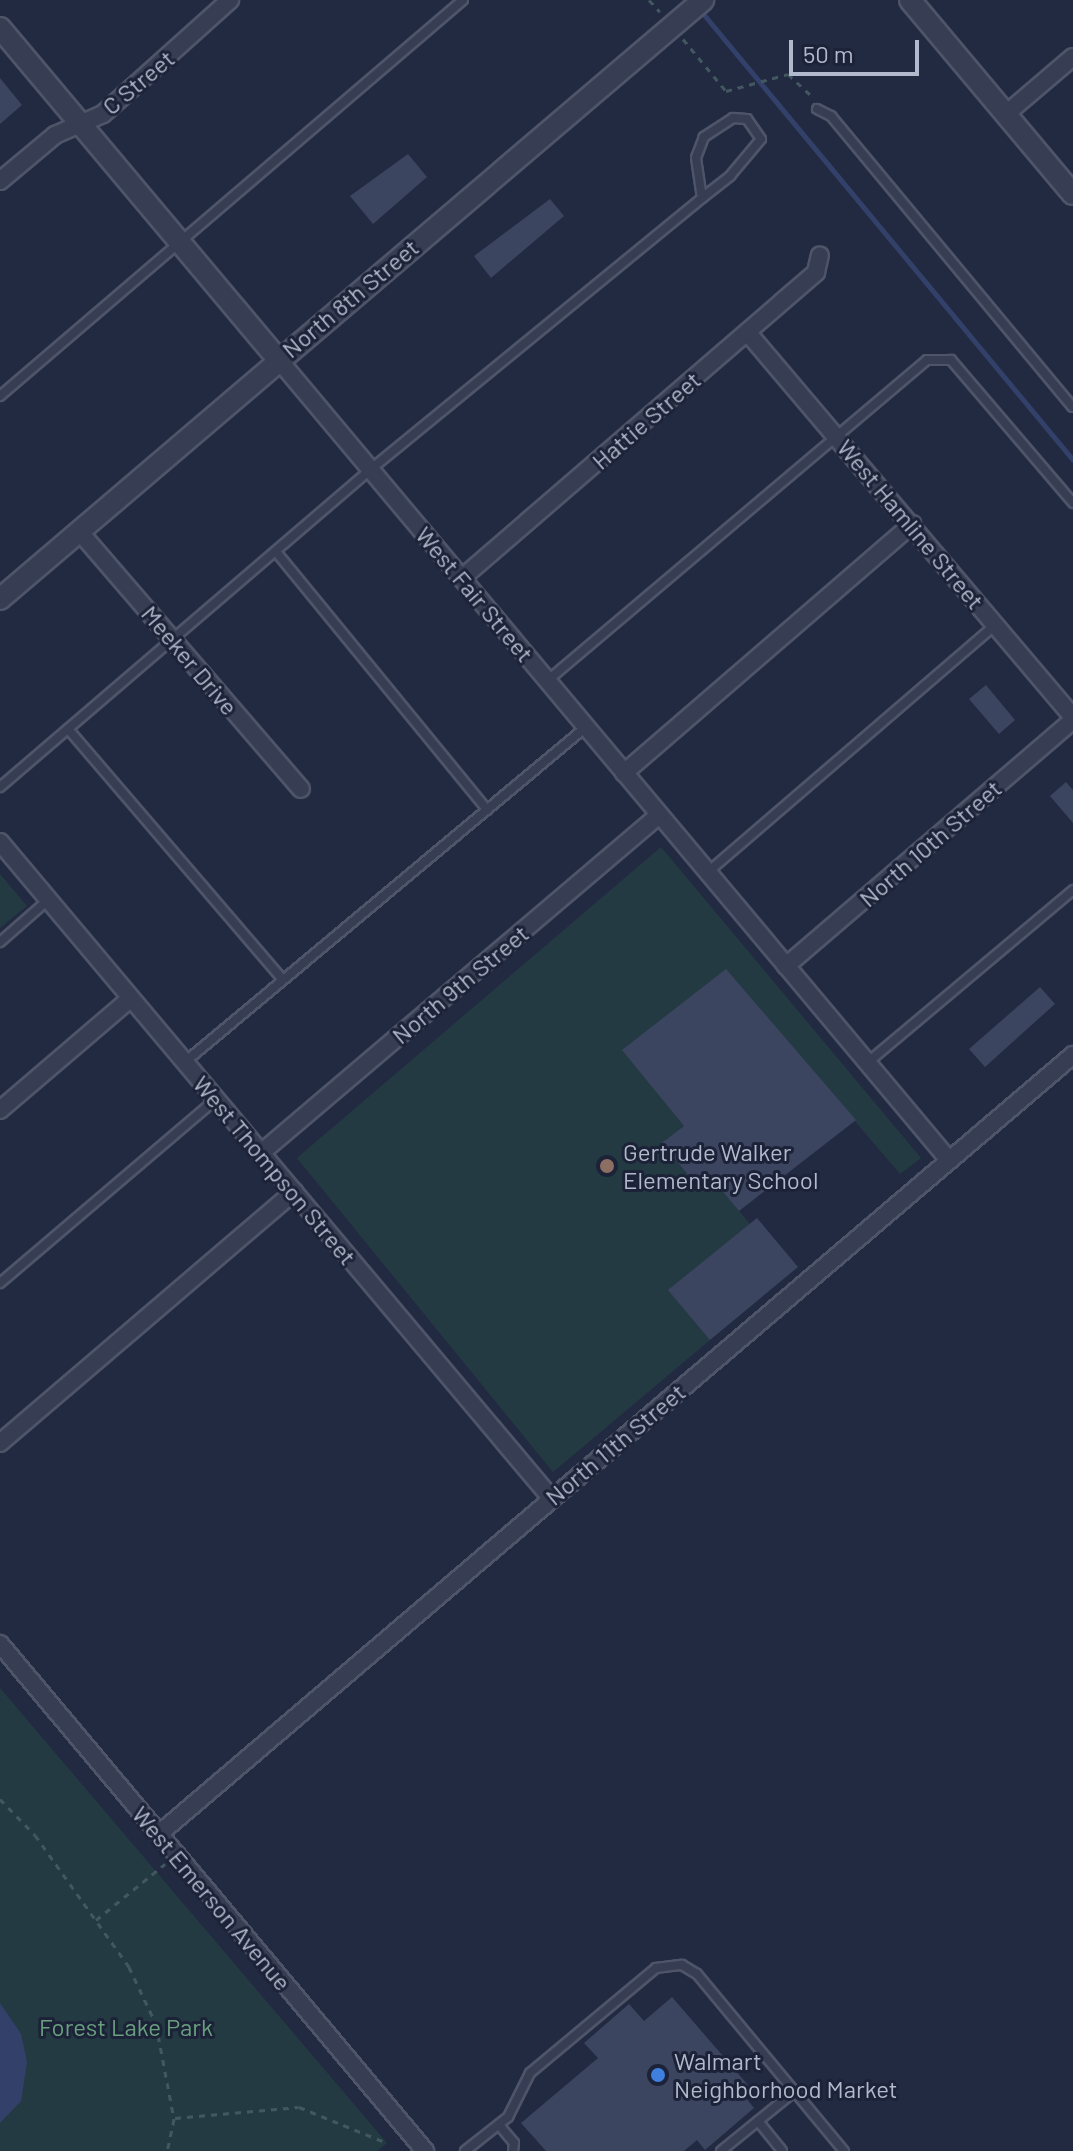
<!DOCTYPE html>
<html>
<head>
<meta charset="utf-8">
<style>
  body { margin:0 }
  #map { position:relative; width:1073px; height:2151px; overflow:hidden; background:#222a42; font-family:Barlow,sans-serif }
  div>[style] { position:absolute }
  .green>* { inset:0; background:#243a43 }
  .water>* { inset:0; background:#334069 }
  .stream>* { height:5px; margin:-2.5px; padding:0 2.5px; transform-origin:2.5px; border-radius:2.5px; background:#334069 }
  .building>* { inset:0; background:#3c4560 }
  .path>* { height:3px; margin-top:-1.5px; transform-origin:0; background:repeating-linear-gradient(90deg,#435760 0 6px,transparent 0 12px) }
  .roads { filter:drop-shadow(2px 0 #4f5569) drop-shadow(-2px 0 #4f5569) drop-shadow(0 2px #4f5569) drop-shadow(0 -2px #4f5569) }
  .service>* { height:8px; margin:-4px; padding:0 4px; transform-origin:4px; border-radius:4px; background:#373d52 }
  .minor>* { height:16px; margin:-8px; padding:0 8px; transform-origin:8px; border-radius:8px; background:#373d52 }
  .tertiary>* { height:20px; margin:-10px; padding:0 10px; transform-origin:10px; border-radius:10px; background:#373d52 }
  .dots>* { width:22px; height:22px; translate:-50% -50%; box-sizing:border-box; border:4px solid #1c2237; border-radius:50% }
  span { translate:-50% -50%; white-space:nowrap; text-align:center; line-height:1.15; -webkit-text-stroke:6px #1c2237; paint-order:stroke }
  .street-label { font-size:24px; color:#b3b9cc }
  .poi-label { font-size:24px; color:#b3b9cc }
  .left { translate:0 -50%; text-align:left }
  .park-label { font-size:24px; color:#68a07e }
  .scale { position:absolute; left:789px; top:40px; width:130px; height:36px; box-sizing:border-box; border:4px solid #b3b9cc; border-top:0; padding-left:10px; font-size:24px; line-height:28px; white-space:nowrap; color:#b3b9cc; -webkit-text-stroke:6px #1c2237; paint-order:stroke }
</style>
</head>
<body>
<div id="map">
  <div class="green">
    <div style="clip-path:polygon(661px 847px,921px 1158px,900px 1174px,726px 970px,623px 1050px,684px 1126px,663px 1144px,697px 1186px,710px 1176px,750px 1224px,710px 1340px,553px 1472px,297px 1158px)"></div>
    <div style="clip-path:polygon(0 874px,27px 906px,0 928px)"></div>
    <div style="clip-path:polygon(0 1688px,387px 2143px,377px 2151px,0 2151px)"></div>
  </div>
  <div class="water">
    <div style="clip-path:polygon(0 2003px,21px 2034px,27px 2062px,21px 2101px,0 2123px)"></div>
  </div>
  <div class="stream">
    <div style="left:700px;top:10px;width:584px;rotate:50.35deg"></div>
  </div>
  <div class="building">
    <div style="clip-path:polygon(0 78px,22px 105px,0 124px)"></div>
    <div style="clip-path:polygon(408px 154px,427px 177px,373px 224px,350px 196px)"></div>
    <div style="clip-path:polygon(550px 199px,564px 216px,491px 278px,474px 256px)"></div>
    <div style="clip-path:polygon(986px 685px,1015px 720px,999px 734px,969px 699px)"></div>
    <div style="clip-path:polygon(1066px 782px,1073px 790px,1073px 823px,1050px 796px)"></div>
    <div style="clip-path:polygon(726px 969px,856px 1120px,739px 1211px,710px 1176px,697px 1186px,662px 1143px,684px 1126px,622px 1050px)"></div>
    <div style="clip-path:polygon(1040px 987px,1055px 1004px,985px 1067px,969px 1049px)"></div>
    <div style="clip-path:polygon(757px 1218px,798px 1267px,710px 1340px,668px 1290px)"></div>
    <div style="clip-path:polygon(672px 1997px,754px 2092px,746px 2098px,754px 2108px,705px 2150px,697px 2140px,684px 2151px,546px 2151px,521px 2123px,598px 2058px,584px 2043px,629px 2004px,644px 2021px)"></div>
  </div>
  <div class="path">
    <div style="left:649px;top:0;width:16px;rotate:47deg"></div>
    <div style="left:683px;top:39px;width:67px;rotate:50.4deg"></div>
    <div style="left:726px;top:91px;width:64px;rotate:-15.3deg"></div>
    <div style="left:788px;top:74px;width:34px;rotate:43deg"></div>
    <div style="left:0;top:1799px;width:50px;rotate:45.8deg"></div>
    <div style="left:35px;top:1835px;width:162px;rotate:54.5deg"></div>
    <div style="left:129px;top:1967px;width:63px;rotate:64.7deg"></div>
    <div style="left:156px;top:2024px;width:97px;rotate:79.3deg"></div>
    <div style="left:174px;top:2119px;width:33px;rotate:102deg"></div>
    <div style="left:96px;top:1920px;width:89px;rotate:-39.1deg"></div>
    <div style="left:175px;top:2118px;width:124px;rotate:-5.1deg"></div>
    <div style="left:299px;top:2107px;width:95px;rotate:22.2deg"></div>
  </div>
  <div class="roads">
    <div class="service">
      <div style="left:817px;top:109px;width:16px;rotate:27deg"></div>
      <div style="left:831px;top:116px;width:378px;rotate:50.3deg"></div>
      <div style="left:0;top:396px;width:609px;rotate:-40.54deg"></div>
      <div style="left:277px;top:553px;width:332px;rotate:50.7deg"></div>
      <div style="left:547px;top:681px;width:497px;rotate:-40.2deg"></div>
      <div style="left:927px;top:360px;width:24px"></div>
      <div style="left:951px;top:360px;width:188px;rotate:49.5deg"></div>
      <div style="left:68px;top:729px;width:330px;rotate:49.4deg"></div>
      <div style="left:0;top:787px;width:489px;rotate:-40.6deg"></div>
      <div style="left:371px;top:469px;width:428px;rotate:-39.3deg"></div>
      <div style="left:702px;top:198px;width:36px;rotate:-38deg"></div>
      <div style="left:730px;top:176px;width:48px;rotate:-50deg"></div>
      <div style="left:761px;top:139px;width:24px;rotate:-125deg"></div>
      <div style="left:747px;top:119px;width:14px;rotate:-176deg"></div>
      <div style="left:733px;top:118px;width:35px;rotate:147deg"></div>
      <div style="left:704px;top:137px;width:22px;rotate:111deg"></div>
      <div style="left:696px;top:158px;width:40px;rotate:81.5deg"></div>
      <div style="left:708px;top:872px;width:379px;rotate:-40.7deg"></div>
      <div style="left:0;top:942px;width:64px;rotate:-41.2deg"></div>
      <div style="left:185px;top:1062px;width:523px;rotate:-39.88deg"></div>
      <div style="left:867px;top:1063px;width:269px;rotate:-40deg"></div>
      <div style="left:0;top:1283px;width:284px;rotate:-40.4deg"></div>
      <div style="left:758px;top:2121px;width:38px;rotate:51deg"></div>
      <div style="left:499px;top:2125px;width:23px;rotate:50deg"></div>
      <div style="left:514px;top:2143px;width:8px;rotate:97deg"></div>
      <div style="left:465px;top:2151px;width:55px;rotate:-38.3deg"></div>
      <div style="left:508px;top:2117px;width:49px;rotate:-63.4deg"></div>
      <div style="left:530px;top:2073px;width:164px;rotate:-39.8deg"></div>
      <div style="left:656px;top:1968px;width:26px;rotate:-7deg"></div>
      <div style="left:682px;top:1965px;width:17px;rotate:31deg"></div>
      <div style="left:697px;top:1974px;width:230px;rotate:50.3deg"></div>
      <div style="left:721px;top:2151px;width:95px;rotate:-39deg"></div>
    </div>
    <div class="minor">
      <div style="left:1006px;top:114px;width:88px;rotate:-40.4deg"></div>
      <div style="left:0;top:181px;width:72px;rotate:-39.9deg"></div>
      <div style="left:55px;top:135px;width:52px;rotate:-23.6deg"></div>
      <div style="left:103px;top:114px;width:171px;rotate:-41.9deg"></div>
      <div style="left:748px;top:333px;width:503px;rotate:49.76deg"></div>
      <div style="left:278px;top:359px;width:1045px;rotate:50.05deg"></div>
      <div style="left:79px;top:531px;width:340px;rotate:49.3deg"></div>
      <div style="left:462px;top:578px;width:468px;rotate:-40.8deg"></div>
      <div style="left:816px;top:272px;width:17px;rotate:-77deg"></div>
      <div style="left:624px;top:773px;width:381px;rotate:-40.8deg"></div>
      <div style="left:0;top:842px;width:857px;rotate:49.97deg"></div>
      <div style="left:786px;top:966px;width:378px;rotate:-40.6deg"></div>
      <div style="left:0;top:1110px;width:171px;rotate:-40.5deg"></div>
      <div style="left:261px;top:1153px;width:522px;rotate:-40.34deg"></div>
      <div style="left:0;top:1443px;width:387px;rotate:-40.5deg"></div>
      <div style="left:0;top:1644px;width:662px;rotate:50.03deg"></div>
      <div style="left:159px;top:1834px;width:1201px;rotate:-40.44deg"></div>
    </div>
    <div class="tertiary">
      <div style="left:910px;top:0;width:253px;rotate:50deg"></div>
      <div style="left:0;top:28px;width:432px;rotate:50deg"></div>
      <div style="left:0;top:599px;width:924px;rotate:-40.43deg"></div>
    </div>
  </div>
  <div class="dots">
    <div style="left:607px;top:1166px;background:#8d6e63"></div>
    <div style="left:658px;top:2075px;background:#3f7fe0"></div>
  </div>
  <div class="street-label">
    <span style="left:138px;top:82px;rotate:-40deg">C Street</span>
    <span style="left:350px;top:298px;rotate:-40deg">North 8th Street</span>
    <span style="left:646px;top:420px;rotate:-41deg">Hattie Street</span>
    <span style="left:911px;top:524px;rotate:50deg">West Hamline Street</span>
    <span style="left:475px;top:594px;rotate:50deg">West Fair Street</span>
    <span style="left:190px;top:660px;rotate:50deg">Meeker Drive</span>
    <span style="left:930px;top:843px;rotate:-41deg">North 10th Street</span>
    <span style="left:460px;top:984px;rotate:-40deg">North 9th Street</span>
    <span style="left:275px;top:1170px;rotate:50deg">West Thompson Street</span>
    <span style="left:615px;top:1444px;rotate:-40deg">North 11th Street</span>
    <span style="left:212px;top:1898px;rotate:50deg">West Emerson Avenue</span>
  </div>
  <div class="poi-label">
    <span class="left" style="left:623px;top:1166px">Gertrude Walker<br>Elementary School</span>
    <span class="left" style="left:674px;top:2075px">Walmart<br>Neighborhood Market</span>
  </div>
  <div class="park-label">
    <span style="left:126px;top:2027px">Forest Lake Park</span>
  </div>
  <div class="scale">50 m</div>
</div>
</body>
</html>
